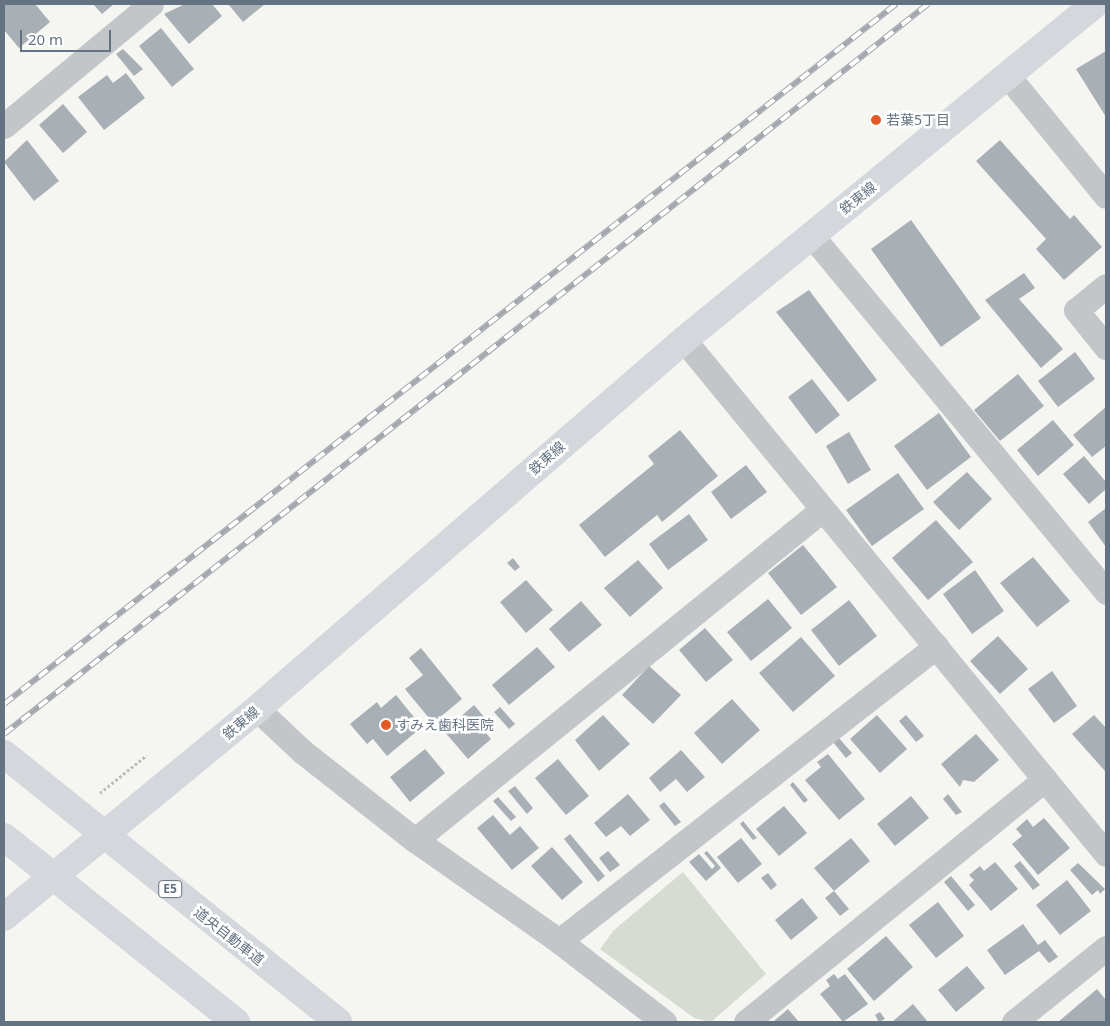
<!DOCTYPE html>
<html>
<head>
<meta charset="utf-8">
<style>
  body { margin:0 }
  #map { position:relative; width:1110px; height:1026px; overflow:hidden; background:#f5f5f1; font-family:"Noto Sans","Noto Sans JP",sans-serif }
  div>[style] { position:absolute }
  .green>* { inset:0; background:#d6dcd2 }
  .building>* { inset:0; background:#a8b0b6 }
  .path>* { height:3px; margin-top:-1.5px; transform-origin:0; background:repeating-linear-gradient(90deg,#bcbec0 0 2.5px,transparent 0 5px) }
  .street>* { height:25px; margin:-12.5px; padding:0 12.5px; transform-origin:12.5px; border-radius:12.5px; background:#c2c6c9 }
  .secondary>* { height:28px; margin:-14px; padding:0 14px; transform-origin:14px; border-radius:14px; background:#d4d8dc }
  .highway>* { height:28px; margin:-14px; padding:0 14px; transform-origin:14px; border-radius:14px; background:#d4d8dc }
  .rail>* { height:5.5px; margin-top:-2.75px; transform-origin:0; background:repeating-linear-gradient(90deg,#fff 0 11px,#a3a8ae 0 22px); box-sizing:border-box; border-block:1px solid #a3a8ae }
  .dots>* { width:14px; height:14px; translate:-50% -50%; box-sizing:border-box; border:2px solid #fff; border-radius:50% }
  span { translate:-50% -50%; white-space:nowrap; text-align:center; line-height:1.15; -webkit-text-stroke:5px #fff; paint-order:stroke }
  .shield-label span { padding:1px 4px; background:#fff; border:1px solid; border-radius:4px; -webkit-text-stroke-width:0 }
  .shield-label { font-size:12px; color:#647382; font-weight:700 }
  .poi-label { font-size:14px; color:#647382 }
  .left { translate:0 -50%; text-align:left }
  .street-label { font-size:14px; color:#647382 }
  .frame { position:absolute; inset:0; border:5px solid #647382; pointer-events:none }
  .scale { position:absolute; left:20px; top:30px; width:91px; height:22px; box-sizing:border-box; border:2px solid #647382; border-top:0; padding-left:6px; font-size:15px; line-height:18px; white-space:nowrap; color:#647382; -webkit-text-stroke:4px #fff; paint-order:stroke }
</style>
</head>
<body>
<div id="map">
  <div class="green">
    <div style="clip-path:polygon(683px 872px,766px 974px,711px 1022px,694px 1018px,600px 949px,614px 930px)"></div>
  </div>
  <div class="building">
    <div style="clip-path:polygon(4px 4px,35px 4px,50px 22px,19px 48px,4px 30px)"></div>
    <div style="clip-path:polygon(93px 4px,114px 4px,102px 14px)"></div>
    <div style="clip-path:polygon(185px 4px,212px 4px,222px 16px,189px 44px,164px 14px)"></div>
    <div style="clip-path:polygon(228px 4px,265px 4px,243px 22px)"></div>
    <div style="clip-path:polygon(161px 28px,194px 69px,172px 87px,139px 46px)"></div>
    <div style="clip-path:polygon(123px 49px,143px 69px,134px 76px,116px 54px)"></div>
    <div style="clip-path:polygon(1106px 51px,1106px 117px,1076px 69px)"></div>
    <div style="clip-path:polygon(126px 73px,145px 98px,104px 130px,78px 97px,107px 75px,113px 83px)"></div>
    <div style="clip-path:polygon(63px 104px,87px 132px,63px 153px,39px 125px)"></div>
    <div style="clip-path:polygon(27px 140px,59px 181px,34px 201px,4px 162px)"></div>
    <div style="clip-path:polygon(1000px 140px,1070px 219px,1074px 215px,1102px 247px,1064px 280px,1036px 249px,1046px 239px,976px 161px)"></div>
    <div style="clip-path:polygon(911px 220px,981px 318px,941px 347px,871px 249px)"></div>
    <div style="clip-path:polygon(1024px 273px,1035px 288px,1019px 299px,1063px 349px,1041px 368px,985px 300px)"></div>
    <div style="clip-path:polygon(809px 290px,877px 380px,848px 402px,776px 312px)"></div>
    <div style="clip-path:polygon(1075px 352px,1095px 379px,1058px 407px,1038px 381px)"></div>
    <div style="clip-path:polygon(1018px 374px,1044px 406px,1000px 441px,974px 410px)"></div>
    <div style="clip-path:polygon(812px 379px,840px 415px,816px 434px,788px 397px)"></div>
    <div style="clip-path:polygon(1106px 407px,1106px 446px,1092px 457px,1073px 435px)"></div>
    <div style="clip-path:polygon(939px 413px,971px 457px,927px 490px,894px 446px)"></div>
    <div style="clip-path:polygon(1053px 420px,1074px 445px,1038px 476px,1017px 450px)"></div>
    <div style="clip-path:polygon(680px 430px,718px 476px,662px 522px,657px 515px,605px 557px,579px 525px,654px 464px,648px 456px)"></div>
    <div style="clip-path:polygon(849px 432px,871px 470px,848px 484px,826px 446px)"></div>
    <div style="clip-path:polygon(1084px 456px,1106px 482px,1106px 489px,1089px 504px,1063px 474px)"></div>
    <div style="clip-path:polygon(746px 465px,767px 492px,731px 519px,711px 492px)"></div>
    <div style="clip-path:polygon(967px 472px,992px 499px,959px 530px,933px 502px)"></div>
    <div style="clip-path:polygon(898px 473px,924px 509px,872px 546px,846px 510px)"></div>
    <div style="clip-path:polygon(1106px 508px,1106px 547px,1088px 522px)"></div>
    <div style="clip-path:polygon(689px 514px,708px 540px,668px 570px,649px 544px)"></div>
    <div style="clip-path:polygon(936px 520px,973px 562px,928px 600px,892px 558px)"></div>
    <div style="clip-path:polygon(803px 545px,837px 587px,801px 615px,768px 573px)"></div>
    <div style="clip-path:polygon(1033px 557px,1070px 601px,1037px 627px,1000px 583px)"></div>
    <div style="clip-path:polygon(513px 558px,520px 567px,515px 571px,507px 563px)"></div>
    <div style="clip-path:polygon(638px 560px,663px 588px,630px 617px,604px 588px)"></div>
    <div style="clip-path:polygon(975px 570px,1004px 611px,972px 634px,943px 594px)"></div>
    <div style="clip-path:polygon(526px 580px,553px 610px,526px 633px,500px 602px)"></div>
    <div style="clip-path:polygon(768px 599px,792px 628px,751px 661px,727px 632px)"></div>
    <div style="clip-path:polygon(849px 600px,877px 636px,839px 666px,811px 630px)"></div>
    <div style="clip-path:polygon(581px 601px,602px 625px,569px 652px,549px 629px)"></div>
    <div style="clip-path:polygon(705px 628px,733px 660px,706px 682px,679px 650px)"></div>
    <div style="clip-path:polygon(998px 636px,1028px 669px,1000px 694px,970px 661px)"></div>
    <div style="clip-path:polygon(801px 637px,835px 676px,793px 712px,759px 673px)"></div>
    <div style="clip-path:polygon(537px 647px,555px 667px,509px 705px,492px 685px)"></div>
    <div style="clip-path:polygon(421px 648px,462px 699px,433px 723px,405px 689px,423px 675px,409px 658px)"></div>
    <div style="clip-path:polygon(649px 666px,681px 695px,653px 724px,622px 695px)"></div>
    <div style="clip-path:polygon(1052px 671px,1077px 706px,1054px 723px,1028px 689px)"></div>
    <div style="clip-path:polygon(396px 695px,422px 727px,387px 756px,373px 739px,367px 744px,350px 724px,377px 702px,381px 708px)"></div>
    <div style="clip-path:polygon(732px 699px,760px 730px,722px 764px,694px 733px)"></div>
    <div style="clip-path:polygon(474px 705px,485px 718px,478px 724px,491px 739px,468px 759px,444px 731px)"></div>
    <div style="clip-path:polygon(500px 707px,515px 724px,509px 729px,494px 712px)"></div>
    <div style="clip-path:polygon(603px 715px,630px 744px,599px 771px,575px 740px)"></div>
    <div style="clip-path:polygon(877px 715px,907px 749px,880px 773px,850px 739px)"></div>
    <div style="clip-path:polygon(906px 715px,924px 736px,916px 742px,899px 721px)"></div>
    <div style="clip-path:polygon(1094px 715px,1106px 728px,1105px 771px,1072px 734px)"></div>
    <div style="clip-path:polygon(976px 734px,999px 760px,974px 782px,963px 780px,960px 787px,941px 764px)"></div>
    <div style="clip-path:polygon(838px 737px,852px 753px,846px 758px,833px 742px)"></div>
    <div style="clip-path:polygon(425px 749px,445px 773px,410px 802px,390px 777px)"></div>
    <div style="clip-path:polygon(681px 750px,705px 777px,687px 792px,676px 779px,660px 792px,649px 778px)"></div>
    <div style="clip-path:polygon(828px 754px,865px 799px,839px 820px,805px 780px,821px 767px,817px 762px)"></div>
    <div style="clip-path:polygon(558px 759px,589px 796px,566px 815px,535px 778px)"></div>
    <div style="clip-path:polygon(793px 782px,808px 800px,804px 803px,790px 785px)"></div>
    <div style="clip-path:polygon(515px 786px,533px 808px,527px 814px,508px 791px)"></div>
    <div style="clip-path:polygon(628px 794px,650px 820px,630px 836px,621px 826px,606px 837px,594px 823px)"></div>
    <div style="clip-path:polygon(948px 794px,962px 812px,956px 815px,943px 799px)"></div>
    <div style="clip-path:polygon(911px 796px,929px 818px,895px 846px,877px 824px)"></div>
    <div style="clip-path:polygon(498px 797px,516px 817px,511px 821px,493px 801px)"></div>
    <div style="clip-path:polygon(664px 802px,681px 822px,675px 826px,659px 806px)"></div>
    <div style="clip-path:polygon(784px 806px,807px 833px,779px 856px,756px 829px)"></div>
    <div style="clip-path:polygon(493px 815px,510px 835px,520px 826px,539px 848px,512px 870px,477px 828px)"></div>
    <div style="clip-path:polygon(1044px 818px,1070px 848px,1038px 875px,1012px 844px,1022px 836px,1016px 829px,1027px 819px,1033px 827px)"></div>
    <div style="clip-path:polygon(743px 821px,757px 838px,753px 840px,740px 824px)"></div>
    <div style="clip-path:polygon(570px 834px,605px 876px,598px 882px,564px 839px)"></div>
    <div style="clip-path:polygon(741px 838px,762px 864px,738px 883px,717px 857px)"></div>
    <div style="clip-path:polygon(851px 838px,870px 861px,834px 891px,849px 909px,840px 916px,825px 898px,834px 891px,814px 868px)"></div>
    <div style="clip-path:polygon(552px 847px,583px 882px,562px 900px,531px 866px)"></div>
    <div style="clip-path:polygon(608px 851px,620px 865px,610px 872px,599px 858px)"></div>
    <div style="clip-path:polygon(707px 851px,721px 868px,706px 881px,689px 862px,699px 854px,712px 869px,715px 866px,704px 853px)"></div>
    <div style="clip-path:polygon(1020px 861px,1040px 885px,1033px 890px,1014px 866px)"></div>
    <div style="clip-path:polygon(995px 862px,1018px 889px,991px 911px,969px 885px,974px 880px,969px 875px,980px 866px,984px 871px)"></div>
    <div style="clip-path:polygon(1078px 863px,1105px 889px,1100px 894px,1098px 890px,1092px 895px,1070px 870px)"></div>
    <div style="clip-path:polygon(768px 873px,777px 885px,771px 890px,761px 878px)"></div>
    <div style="clip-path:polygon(951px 876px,975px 905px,968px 911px,944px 882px)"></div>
    <div style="clip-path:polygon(1067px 880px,1091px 911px,1060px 935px,1036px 905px)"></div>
    <div style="clip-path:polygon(802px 898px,818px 918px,791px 940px,775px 920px)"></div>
    <div style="clip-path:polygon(938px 902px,964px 936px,936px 958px,909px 925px)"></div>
    <div style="clip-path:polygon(1023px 924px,1038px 945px,1045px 940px,1058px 957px,1049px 963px,1039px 951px,1005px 975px,987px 950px)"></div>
    <div style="clip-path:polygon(886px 936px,913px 967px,874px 1001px,847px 969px)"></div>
    <div style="clip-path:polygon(967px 966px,985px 988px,956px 1012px,938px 990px)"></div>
    <div style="clip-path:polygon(834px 974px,838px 979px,845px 974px,868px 1004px,843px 1022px,820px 994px,830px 986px,826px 980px)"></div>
    <div style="clip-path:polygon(1097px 989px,1106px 1000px,1106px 1022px,1058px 1022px)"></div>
    <div style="clip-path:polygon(913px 1004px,928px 1022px,892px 1022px)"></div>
    <div style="clip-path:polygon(788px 1009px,799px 1022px,774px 1021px)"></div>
    <div style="clip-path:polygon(880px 1012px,885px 1019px,879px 1022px,875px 1015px)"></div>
  </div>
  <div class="path">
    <div style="left:100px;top:793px;width:60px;rotate:-39deg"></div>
  </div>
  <div class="street">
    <div style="left:1007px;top:75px;width:156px;rotate:50.7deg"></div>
    <div style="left:4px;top:126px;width:191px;rotate:-39.7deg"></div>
    <div style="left:812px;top:236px;width:462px;rotate:50.4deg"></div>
    <div style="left:1106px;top:286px;width:38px;rotate:141deg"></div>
    <div style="left:1076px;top:310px;width:48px;rotate:51deg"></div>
    <div style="left:684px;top:340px;width:665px;rotate:50.61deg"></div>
    <div style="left:257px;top:709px;width:63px;rotate:43.1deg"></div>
    <div style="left:303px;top:752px;width:142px;rotate:38.2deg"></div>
    <div style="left:415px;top:840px;width:176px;rotate:35deg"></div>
    <div style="left:559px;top:941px;width:133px;rotate:37.6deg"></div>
    <div style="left:415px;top:840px;width:525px;rotate:-39.05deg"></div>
    <div style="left:559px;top:941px;width:479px;rotate:-38deg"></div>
    <div style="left:746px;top:1022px;width:385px;rotate:-39.1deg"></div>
    <div style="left:1014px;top:1022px;width:118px;rotate:-38.8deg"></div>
  </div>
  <div class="secondary">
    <div style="left:4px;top:917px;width:328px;rotate:-39.4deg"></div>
    <div style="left:257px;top:709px;width:564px;rotate:-40.83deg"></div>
    <div style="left:684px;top:340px;width:531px;rotate:-39.27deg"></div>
  </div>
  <div class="highway">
    <div style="left:4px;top:754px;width:428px;rotate:38.7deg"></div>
    <div style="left:4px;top:837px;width:297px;rotate:38.6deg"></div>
  </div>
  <div class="rail">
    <div style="left:4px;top:704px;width:1134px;rotate:-38.12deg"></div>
    <div style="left:4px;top:734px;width:1178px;rotate:-38.31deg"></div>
  </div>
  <div class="dots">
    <div style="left:876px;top:120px;background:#e15a25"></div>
    <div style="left:386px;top:725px;background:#e15a25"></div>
  </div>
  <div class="shield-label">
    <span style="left:170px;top:889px">E5</span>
  </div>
  <div class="poi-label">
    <span class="left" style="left:886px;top:120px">若葉5丁目</span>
    <span class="left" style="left:396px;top:725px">すみえ歯科医院</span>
  </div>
  <div class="street-label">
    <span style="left:858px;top:198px;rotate:-39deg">鉄東線</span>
    <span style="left:547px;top:458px;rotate:-41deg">鉄東線</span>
    <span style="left:241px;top:723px;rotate:-40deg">鉄東線</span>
    <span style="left:229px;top:936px;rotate:38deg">道央自動車道</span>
  </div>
  <div class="frame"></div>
  <div class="scale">20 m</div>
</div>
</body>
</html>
